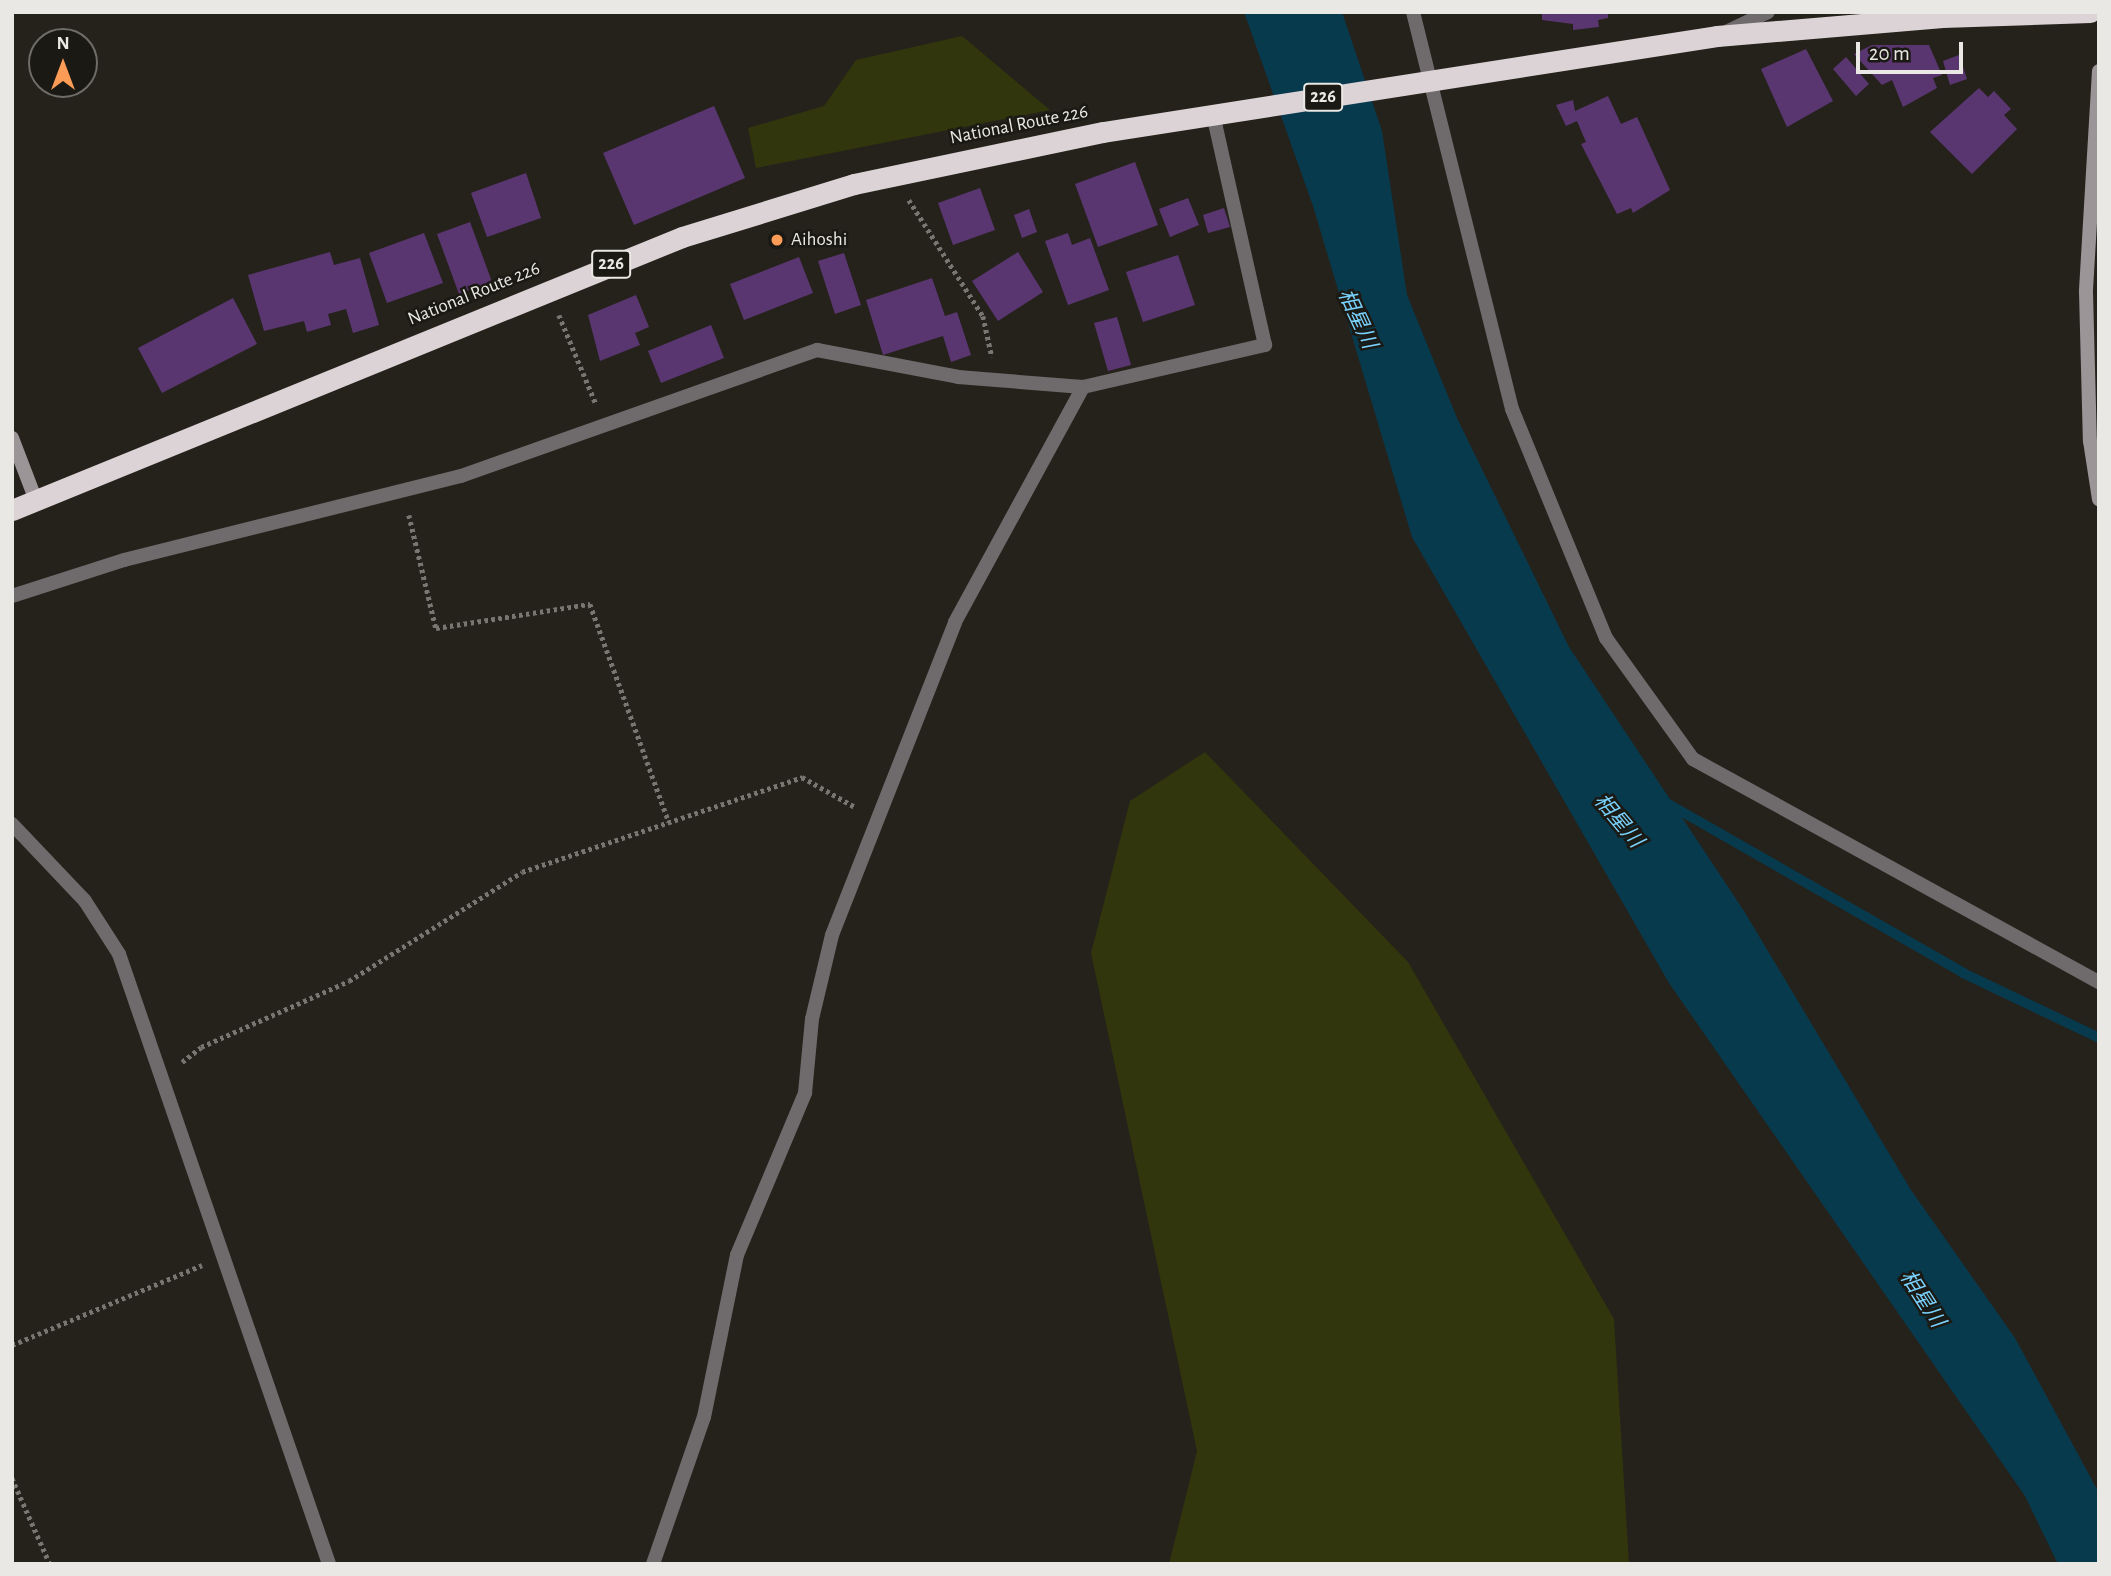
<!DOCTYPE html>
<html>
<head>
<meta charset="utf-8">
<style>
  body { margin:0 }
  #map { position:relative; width:2111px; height:1576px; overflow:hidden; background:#25221c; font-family:"Alegreya Sans","Noto Sans JP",sans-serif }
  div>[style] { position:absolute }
  .green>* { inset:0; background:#31360c }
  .water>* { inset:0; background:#083a4e }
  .stream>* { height:10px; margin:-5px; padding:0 5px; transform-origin:5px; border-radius:5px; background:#083a4e }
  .building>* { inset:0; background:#5a3670 }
  .path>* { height:4.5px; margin-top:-2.25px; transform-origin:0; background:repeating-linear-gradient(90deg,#797671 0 3.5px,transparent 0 7px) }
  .street>* { height:14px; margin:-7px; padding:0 7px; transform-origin:7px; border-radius:7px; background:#6f6b6d }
  .secondary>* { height:14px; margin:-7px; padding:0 7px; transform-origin:7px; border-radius:7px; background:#9b9597 }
  .highway>* { height:21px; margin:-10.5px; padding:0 10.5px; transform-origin:10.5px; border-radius:10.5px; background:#dcd3d6 }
  .dots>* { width:19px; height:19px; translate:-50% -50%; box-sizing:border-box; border:4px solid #1b1913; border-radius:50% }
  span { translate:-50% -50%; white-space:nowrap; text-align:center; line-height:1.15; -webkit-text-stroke:5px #1b1913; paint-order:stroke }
  .shield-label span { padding:2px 5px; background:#1b1913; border:2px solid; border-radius:5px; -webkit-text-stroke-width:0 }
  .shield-label { font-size:18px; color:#eae8e4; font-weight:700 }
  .street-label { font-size:19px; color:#eae8e4 }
  .poi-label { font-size:19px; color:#eae8e4 }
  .left { translate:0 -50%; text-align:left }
  .water-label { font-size:21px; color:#78d2fd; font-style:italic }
  .frame { position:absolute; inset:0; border:14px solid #eae8e4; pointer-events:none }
  .north { position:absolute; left:28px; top:28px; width:70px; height:70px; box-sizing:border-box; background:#1b1913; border:2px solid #6e6c67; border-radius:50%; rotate:0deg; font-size:19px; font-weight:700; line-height:28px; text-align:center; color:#eae8e4 }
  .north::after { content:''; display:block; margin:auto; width:24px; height:32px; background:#fd9c56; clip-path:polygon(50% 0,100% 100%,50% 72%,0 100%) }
  .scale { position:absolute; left:1856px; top:42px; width:107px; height:32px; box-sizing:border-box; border:4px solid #eae8e4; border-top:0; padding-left:9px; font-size:21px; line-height:24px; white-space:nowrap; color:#eae8e4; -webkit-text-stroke:5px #1b1913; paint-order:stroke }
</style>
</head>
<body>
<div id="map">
  <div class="green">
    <div style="clip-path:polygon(962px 36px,1050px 110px,756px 168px,748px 128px,824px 106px,856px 60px)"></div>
    <div style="clip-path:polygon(1205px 752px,1408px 962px,1614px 1319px,1629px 1564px,1169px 1564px,1197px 1451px,1091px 953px,1130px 801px)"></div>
  </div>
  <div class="water">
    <div style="clip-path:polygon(1244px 12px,1342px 12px,1382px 131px,1407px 295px,1457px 418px,1569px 647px,1744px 911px,1911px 1190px,2015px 1338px,2099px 1493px,2099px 1564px,2058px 1564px,2025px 1496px,1669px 983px,1412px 537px,1313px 206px)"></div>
  </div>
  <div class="stream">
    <div style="left:1665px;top:802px;width:344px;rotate:29.8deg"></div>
    <div style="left:1963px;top:973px;width:151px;rotate:25.5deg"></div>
  </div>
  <div class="building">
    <div style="clip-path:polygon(1542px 12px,1608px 12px,1608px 18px,1598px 20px,1599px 27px,1573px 30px,1573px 24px,1542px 20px)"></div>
    <div style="clip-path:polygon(1872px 45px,1929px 45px,1942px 75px,1933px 78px,1937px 88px,1903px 107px,1892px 80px,1882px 85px,1854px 54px)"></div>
    <div style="clip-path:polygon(1806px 49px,1833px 101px,1787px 127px,1761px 69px)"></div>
    <div style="clip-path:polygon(1959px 55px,1967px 79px,1950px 85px,1943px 61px)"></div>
    <div style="clip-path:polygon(1846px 57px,1869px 84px,1856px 96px,1833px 69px)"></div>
    <div style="clip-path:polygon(1979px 88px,1988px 97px,1994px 91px,2011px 109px,2004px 115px,2017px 129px,1972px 174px,1930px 132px)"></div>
    <div style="clip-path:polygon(1608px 96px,1621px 124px,1637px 117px,1670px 190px,1633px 213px,1631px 208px,1617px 214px,1581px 144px,1586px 142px,1577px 121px,1566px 126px,1556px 105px,1573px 100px,1575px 111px)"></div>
    <div style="clip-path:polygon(714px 106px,745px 178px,634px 225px,603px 153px)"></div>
    <div style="clip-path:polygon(1135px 162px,1158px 225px,1098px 247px,1075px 184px)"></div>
    <div style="clip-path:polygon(526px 173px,541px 218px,487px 237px,471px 193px)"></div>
    <div style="clip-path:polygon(980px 188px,995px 230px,953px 245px,938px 203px)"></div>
    <div style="clip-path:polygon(1188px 198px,1199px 225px,1170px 237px,1159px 209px)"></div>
    <div style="clip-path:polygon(1224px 208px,1230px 227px,1208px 233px,1203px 215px)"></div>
    <div style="clip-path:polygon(1029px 209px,1037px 232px,1022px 238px,1014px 215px)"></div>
    <div style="clip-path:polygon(470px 222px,492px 282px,459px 294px,437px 234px)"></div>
    <div style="clip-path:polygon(424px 233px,443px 283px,387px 303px,369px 253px)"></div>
    <div style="clip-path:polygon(1068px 233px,1072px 245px,1090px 238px,1109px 290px,1068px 305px,1045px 241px)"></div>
    <div style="clip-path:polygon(330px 252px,334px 265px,360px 258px,379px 325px,353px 333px,346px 309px,328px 314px,331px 325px,307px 332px,304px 321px,264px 331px,248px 275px)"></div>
    <div style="clip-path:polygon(1018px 252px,1043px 292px,998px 321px,972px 281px)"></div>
    <div style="clip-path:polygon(844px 253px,861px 305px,835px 314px,818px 261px)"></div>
    <div style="clip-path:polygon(1178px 255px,1195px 305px,1143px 322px,1126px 272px)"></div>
    <div style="clip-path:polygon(799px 257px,813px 293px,744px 320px,730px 284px)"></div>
    <div style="clip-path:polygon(932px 278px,945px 316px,957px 312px,971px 355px,951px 362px,943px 336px,883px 355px,866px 300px)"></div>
    <div style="clip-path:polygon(636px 295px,649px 327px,635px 333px,640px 345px,600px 361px,588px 315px)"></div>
    <div style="clip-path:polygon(233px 298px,257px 344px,162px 393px,138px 348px)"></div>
    <div style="clip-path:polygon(1117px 317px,1131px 365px,1108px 371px,1094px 323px)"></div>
    <div style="clip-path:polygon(711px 325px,724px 358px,661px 383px,648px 351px)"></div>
  </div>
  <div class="path">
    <div style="left:909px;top:200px;width:138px;rotate:57.5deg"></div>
    <div style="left:983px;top:316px;width:42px;rotate:77.6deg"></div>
    <div style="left:559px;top:315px;width:96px;rotate:67.4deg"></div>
    <div style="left:409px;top:515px;width:116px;rotate:76.6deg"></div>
    <div style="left:436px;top:628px;width:156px;rotate:-8.9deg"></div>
    <div style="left:590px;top:604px;width:232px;rotate:70.1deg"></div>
    <div style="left:182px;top:1062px;width:24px;rotate:-38deg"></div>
    <div style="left:201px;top:1047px;width:162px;rotate:-24deg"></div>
    <div style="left:349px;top:981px;width:204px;rotate:-32.2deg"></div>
    <div style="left:522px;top:872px;width:296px;rotate:-18.7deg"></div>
    <div style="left:802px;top:777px;width:61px;rotate:29.5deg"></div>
    <div style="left:12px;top:1345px;width:206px;rotate:-22.8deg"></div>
    <div style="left:12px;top:1478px;width:94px;rotate:66.2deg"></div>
  </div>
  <div class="street">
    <div style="left:1413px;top:12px;width:409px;rotate:76deg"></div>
    <div style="left:1512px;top:409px;width:248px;rotate:67.7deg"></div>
    <div style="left:1606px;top:638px;width:149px;rotate:54.3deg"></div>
    <div style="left:1693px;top:759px;width:463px;rotate:28.8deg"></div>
    <div style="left:1728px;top:31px;width:44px;rotate:-25.4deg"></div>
    <div style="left:12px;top:596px;width:118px;rotate:-17.8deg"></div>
    <div style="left:124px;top:560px;width:347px;rotate:-14deg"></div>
    <div style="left:461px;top:476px;width:378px;rotate:-19.5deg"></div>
    <div style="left:817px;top:350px;width:144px;rotate:10.8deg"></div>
    <div style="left:958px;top:377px;width:125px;rotate:4.6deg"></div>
    <div style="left:12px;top:824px;width:106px;rotate:46.5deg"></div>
    <div style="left:85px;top:901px;width:63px;rotate:57.3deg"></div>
    <div style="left:119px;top:954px;width:645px;rotate:71deg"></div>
    <div style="left:653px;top:1564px;width:156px;rotate:-70.9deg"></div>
    <div style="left:704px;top:1417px;width:165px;rotate:-78.5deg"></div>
    <div style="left:737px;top:1255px;width:176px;rotate:-67.2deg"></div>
    <div style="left:805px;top:1093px;width:74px;rotate:-84.6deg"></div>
    <div style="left:812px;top:1019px;width:86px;rotate:-76.6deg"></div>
    <div style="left:832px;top:935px;width:336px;rotate:-68.5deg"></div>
    <div style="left:955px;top:622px;width:268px;rotate:-61.4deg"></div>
    <div style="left:1083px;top:387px;width:187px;rotate:-13deg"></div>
    <div style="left:1265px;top:345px;width:237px;rotate:-102.7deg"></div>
  </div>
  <div class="secondary">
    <div style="left:2099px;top:71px;width:221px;rotate:93.4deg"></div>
    <div style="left:2086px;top:292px;width:149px;rotate:88.5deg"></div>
    <div style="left:2090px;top:441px;width:59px;rotate:81.2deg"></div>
    <div style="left:12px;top:438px;width:64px;rotate:69deg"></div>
  </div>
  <div class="highway">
    <div style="left:12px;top:510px;width:723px;rotate:-22.17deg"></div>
    <div style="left:682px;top:237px;width:180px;rotate:-17.1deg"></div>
    <div style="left:854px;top:184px;width:254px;rotate:-11.8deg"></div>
    <div style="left:1103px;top:132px;width:621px;rotate:-8.89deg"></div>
    <div style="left:1717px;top:36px;width:226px;rotate:-4.8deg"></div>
    <div style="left:1942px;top:17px;width:148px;rotate:-1.9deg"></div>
  </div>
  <div class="dots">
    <div style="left:777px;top:240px;background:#fd9c56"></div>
  </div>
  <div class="shield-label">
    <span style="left:1323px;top:97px">226</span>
    <span style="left:611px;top:264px">226</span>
  </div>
  <div class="street-label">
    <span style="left:1019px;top:125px;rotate:-11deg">National Route 226</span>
    <span style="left:474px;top:294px;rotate:-22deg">National Route 226</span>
  </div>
  <div class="poi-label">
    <span class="left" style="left:791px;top:240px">Aihoshi</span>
  </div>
  <div class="water-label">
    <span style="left:1357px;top:319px;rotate:65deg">相星川</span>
    <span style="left:1618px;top:821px;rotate:50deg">相星川</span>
    <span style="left:1922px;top:1299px;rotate:57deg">相星川</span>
  </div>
  <div class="frame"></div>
  <div class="north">N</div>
  <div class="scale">20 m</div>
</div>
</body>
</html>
